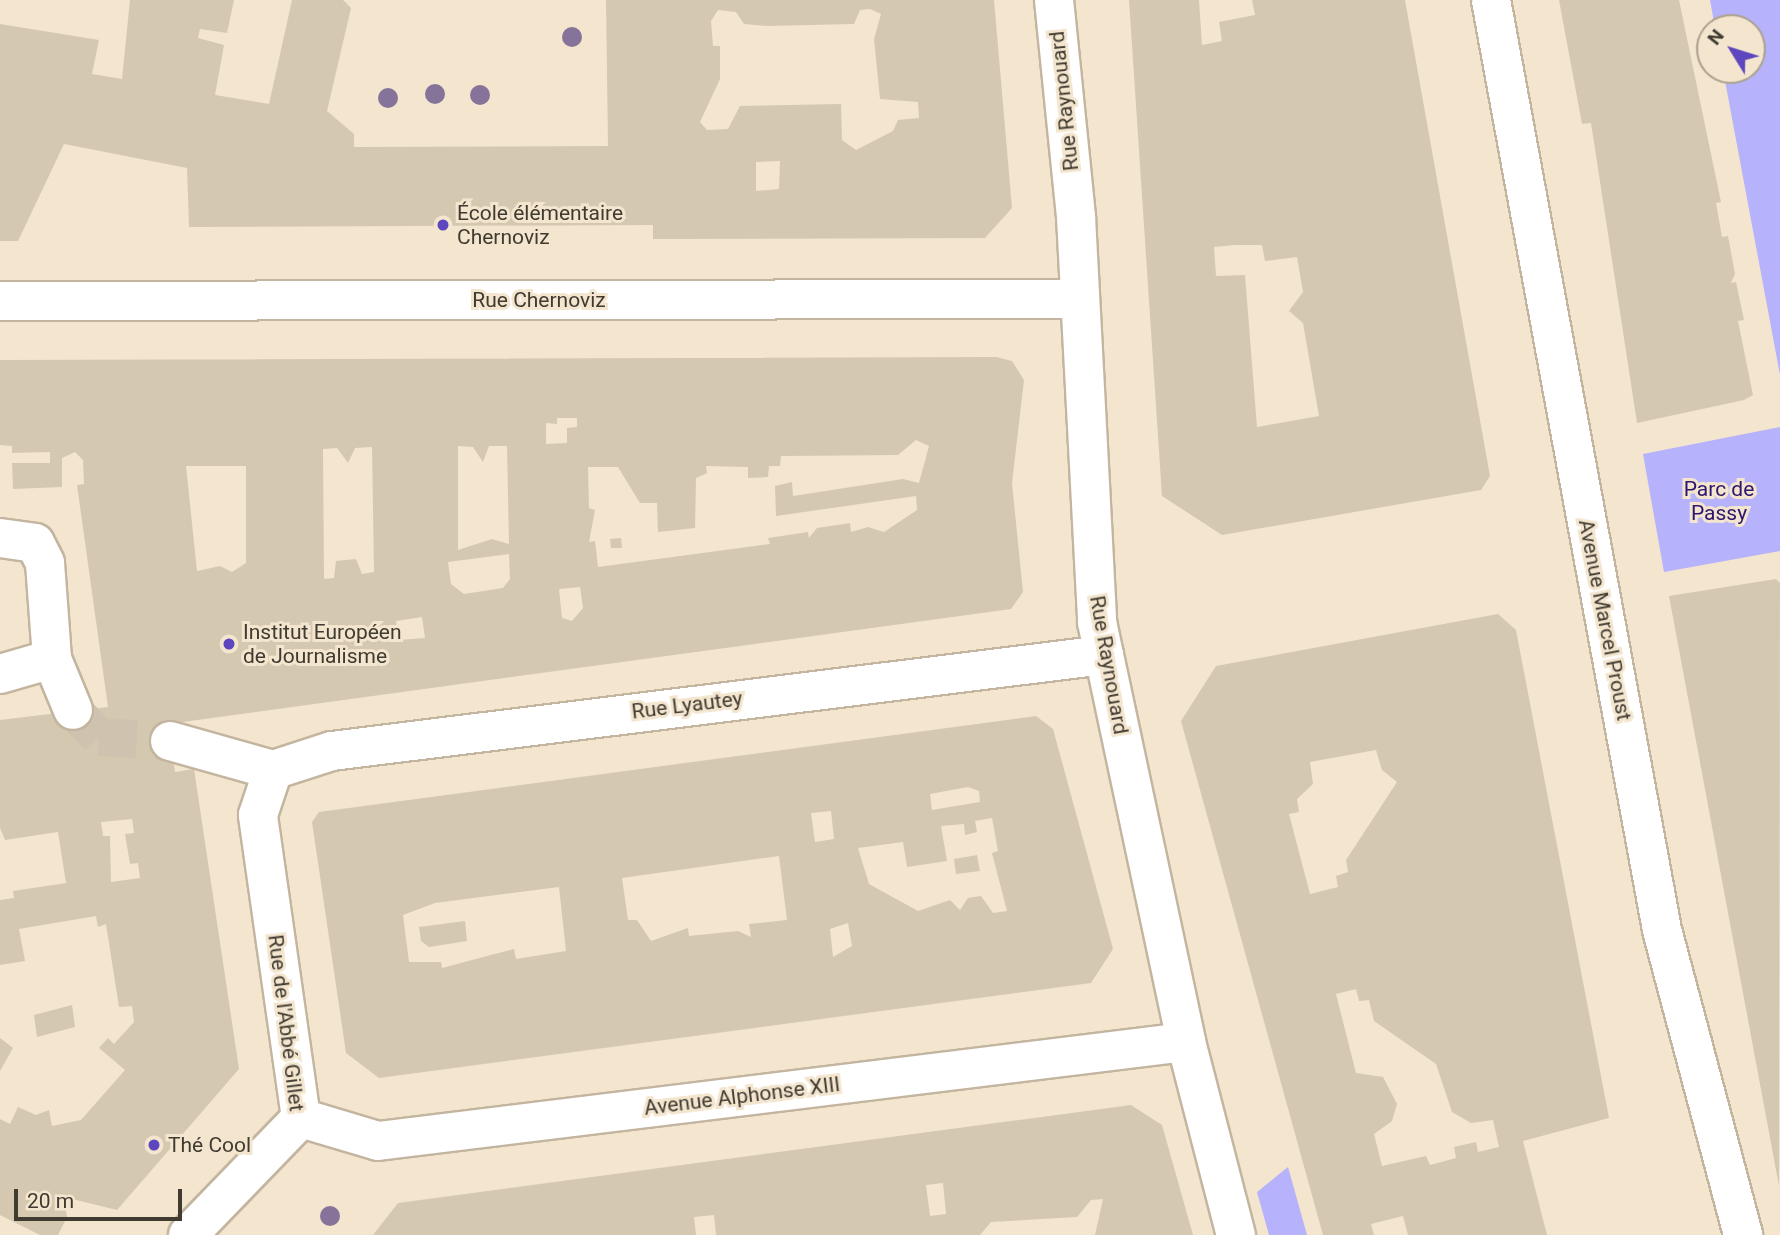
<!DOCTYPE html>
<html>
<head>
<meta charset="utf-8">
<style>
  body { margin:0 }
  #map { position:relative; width:1780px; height:1235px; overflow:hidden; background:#f3e5ce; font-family:Roboto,sans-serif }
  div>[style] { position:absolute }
  .green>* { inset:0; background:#b6b2fc }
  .building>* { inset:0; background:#d5c8b1 }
  .minor-tunnel>* { height:38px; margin-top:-19px; transform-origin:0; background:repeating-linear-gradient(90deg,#cfc3af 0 38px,transparent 0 57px) }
  .roads { filter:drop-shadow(2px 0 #c3b59f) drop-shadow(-2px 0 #c3b59f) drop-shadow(0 2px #c3b59f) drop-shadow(0 -2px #c3b59f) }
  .minor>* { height:38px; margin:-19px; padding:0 19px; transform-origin:19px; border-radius:19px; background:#fff }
  .trees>* { width:20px; height:20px; margin:-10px; border-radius:50%; background:#867399 }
  .dots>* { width:19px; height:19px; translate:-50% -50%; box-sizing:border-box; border:4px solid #f3e5ce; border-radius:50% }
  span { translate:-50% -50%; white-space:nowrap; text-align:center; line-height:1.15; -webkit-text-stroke:6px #f3e5ce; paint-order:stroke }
  .street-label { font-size:21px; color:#403b31 }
  .poi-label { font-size:21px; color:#403b31 }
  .left { translate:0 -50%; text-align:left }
  .park-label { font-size:21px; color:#2d166e }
  .north { position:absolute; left:1696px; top:14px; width:70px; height:70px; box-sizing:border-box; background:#f3e5ce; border:2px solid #aba18f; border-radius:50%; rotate:308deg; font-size:19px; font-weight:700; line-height:28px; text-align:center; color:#403b31 }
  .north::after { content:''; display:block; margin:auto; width:24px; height:32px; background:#5d46be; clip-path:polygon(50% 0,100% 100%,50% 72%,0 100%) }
  .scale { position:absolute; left:14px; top:1189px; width:168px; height:32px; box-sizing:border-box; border:4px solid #403b31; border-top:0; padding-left:9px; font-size:21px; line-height:24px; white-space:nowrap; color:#403b31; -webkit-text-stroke:5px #f3e5ce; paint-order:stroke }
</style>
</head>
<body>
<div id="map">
  <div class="green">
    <div style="clip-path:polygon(1710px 0,1780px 0,1780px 375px,1723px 70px,1752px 70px,1752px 28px,1715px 28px)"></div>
    <div style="clip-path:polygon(1780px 427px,1780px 551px,1664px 572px,1643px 454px)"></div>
    <div style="clip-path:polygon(1288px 1167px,1307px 1235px,1269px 1235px,1257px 1192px)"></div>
  </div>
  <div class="building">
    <div style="clip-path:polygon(evenodd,130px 0,234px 0,227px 33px,200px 29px,198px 38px,224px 45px,215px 95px,269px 104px,292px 0,343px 0,351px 8px,327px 111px,354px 134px,354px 147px,608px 146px,606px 0,994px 0,1012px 208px,985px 238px,653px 239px,653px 225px,189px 227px,187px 168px,64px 144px,18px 241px,0 241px,0 24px,99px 40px,92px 74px,122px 79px,130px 0,870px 9px,881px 14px,874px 39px,880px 99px,918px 102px,919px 118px,898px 120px,893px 131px,856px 150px,842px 140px,841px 104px,740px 106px,728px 129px,707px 130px,700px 122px,720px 79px,720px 46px,713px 46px,711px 21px,718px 10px,736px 12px,744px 24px,767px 26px,854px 24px,860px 10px,870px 9px,130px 0,780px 161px,779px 189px,756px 191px,756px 162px,780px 161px)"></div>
    <div style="clip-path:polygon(evenodd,1129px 0,1199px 0,1202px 45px,1222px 41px,1219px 22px,1255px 15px,1252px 0,1405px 0,1490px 476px,1481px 490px,1222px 535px,1162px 496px,1129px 0,1235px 245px,1262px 245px,1265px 261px,1297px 257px,1303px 292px,1289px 311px,1303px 323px,1319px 416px,1257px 427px,1245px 275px,1216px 276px,1214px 247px,1235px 245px)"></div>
    <div style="clip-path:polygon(1559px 0,1679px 0,1721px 202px,1716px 203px,1722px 237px,1728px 236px,1735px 274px,1731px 283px,1736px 282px,1744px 320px,1738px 321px,1753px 395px,1744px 400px,1637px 423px,1591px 123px,1582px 124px)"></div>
    <div style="clip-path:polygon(evenodd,996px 357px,1012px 361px,1024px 380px,1012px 483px,1023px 592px,1011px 609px,168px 724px,175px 772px,194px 769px,239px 1069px,117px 1210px,64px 1197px,67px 1217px,58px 1235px,40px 1235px,0 1215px,0 1119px,10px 1124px,18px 1107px,36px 1115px,49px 1110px,52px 1126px,81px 1120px,125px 1070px,99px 1048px,108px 1038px,114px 1044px,134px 1022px,132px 1006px,119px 1007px,106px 924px,98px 927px,96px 916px,19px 929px,25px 961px,0 965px,0 900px,14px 898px,13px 891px,66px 883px,58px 832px,5px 840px,0 828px,0 720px,108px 707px,77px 485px,84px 484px,83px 460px,75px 452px,62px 458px,62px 487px,13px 489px,12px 463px,50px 463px,50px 452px,12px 453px,12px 446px,0 445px,0 360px,996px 357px,557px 418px,577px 418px,577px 427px,567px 428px,567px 443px,546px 444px,546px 423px,557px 424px,557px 418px,996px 357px,916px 440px,929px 446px,919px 483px,903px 479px,793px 496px,792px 482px,775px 486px,776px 516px,916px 496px,917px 510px,884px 532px,868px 527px,851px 532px,850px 523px,817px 528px,809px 538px,808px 532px,768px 538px,770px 544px,598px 567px,595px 541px,589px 542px,595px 510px,589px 508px,588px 467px,618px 467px,640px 503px,657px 503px,658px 532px,695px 528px,696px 478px,707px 473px,706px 466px,748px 467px,748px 478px,768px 477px,769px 466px,780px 466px,781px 456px,898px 455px,916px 440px,996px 357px,458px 446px,473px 447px,483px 462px,489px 446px,507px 446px,509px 544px,492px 539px,458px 550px,458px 446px,996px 357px,372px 447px,374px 572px,362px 574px,356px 559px,336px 561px,334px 578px,324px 579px,323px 449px,337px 448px,348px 463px,355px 448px,372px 447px,996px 357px,186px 466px,246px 466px,246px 563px,232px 572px,220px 566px,197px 571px,186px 466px,996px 357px,509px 554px,510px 579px,503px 588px,464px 594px,451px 584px,448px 562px,509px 554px,996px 357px,580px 587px,583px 608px,572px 621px,562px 618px,559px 589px,580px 587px,996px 357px,422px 617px,425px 638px,399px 640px,396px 621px,422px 617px,996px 357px,132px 819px,134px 833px,125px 834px,130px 864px,138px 863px,140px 878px,111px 882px,110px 836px,103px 836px,101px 822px,132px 819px)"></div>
    <div style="clip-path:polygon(621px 538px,622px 548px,611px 548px,610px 539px)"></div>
    <div style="clip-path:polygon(1776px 579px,1780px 583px,1779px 1186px,1669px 596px)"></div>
    <div style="clip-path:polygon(evenodd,1498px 614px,1516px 630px,1609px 1118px,1523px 1141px,1547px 1235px,1408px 1235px,1403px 1216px,1371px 1224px,1374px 1235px,1323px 1235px,1181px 721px,1216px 666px,1498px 614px,1376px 750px,1382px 770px,1397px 782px,1346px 860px,1348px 872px,1336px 876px,1338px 887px,1310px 894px,1289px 814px,1299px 812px,1297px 799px,1313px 784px,1310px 762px,1376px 750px,1498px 614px,1356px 989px,1359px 1001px,1369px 1000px,1374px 1021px,1436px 1064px,1452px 1112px,1471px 1123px,1493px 1120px,1499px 1147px,1478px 1152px,1476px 1142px,1454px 1147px,1456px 1158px,1430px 1165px,1426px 1156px,1382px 1166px,1374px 1134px,1392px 1121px,1397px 1104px,1383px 1077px,1356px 1073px,1336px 994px,1356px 989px)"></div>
    <div style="clip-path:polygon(evenodd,1036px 716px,1053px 729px,1113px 949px,1091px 983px,379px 1078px,346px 1053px,312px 822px,319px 812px,1036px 716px,968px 787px,979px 791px,980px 802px,932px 810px,930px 794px,968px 787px,1036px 716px,831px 811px,834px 839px,815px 842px,811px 813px,831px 811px,1036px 716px,992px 818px,998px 851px,992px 853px,1007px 911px,993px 913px,981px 896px,968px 898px,960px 910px,950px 900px,918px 911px,869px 884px,858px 848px,903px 842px,907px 867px,947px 861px,941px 826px,964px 824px,965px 835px,977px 832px,975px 821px,992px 818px,1036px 716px,779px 856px,787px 920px,749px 924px,751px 937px,738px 931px,689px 936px,688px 928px,651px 941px,637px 920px,628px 920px,622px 878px,779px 856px,1036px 716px,559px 887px,566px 951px,516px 959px,514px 949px,442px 968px,441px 962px,409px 962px,403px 915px,435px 903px,559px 887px,1036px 716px,848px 923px,852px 946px,833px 957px,830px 929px,848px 923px)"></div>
    <div style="clip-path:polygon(977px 855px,980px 871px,956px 874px,954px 859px)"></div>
    <div style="clip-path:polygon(465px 921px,467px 941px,429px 947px,421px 941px,419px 927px)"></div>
    <div style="clip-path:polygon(72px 1005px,75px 1027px,37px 1037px,34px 1015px)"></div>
    <div style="clip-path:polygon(0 1038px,13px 1048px,0 1071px)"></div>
    <div style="clip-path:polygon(evenodd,1131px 1105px,1162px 1125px,1193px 1235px,1095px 1235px,1103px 1199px,1091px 1200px,1077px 1217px,991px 1222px,980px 1235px,716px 1235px,714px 1215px,694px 1217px,696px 1235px,373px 1235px,398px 1203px,1131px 1105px,943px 1183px,946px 1214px,930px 1216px,926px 1185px,943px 1183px)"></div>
  </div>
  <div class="minor-tunnel">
    <div style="left:73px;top:710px;width:37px;rotate:46deg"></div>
    <div style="left:99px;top:737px;width:71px;rotate:3.2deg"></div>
  </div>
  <div class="roads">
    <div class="minor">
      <div style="left:1054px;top:0;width:218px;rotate:84.2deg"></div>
      <div style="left:1076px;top:217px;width:406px;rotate:87deg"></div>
      <div style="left:1097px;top:622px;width:429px;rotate:78deg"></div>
      <div style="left:1186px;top:1042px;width:199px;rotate:75.5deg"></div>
      <div style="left:1491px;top:0;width:946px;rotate:79.58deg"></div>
      <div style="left:1662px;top:930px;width:316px;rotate:75.1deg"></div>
      <div style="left:0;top:301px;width:1079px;rotate:-0.11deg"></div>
      <div style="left:0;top:538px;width:35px;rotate:8deg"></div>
      <div style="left:35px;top:543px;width:22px;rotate:63deg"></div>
      <div style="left:45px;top:563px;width:96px;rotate:85.8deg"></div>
      <div style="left:52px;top:659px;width:55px;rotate:67.6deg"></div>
      <div style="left:0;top:674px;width:54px;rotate:-16.1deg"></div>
      <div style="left:170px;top:741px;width:107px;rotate:15.7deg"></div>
      <div style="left:273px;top:770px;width:62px;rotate:-17.9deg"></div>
      <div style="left:332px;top:751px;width:778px;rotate:-7.09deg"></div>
      <div style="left:301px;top:1118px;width:80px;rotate:16.6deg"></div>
      <div style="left:378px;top:1141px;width:814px;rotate:-6.99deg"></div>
      <div style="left:188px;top:1235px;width:163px;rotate:-46deg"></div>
      <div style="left:301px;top:1118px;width:306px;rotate:-98.1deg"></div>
      <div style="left:258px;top:815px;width:47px;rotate:-71.6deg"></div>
    </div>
  </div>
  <div class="trees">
    <div style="left:572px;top:37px"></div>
    <div style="left:435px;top:94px"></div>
    <div style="left:480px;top:95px"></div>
    <div style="left:388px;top:98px"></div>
    <div style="left:330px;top:1216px"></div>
  </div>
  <div class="dots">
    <div style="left:443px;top:225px;background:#5d46be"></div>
    <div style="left:229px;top:644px;background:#5d46be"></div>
    <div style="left:154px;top:1145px;background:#5d46be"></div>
  </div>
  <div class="street-label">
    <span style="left:1064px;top:101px;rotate:-96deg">Rue Raynouard</span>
    <span style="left:539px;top:300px">Rue Chernoviz</span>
    <span style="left:1605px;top:620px;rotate:79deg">Avenue Marcel Proust</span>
    <span style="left:1109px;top:665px;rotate:80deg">Rue Raynouard</span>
    <span style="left:687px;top:705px;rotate:-7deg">Rue Lyautey</span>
    <span style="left:286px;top:1023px;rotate:83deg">Rue de l'Abbé Gillet</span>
    <span style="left:742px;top:1096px;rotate:-7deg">Avenue Alphonse XIII</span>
  </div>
  <div class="poi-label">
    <span class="left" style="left:457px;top:225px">École élémentaire<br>Chernoviz</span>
    <span class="left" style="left:243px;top:644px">Institut Européen<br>de Journalisme</span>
    <span class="left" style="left:168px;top:1145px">Thé Cool</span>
  </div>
  <div class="park-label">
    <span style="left:1719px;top:501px">Parc de<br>Passy</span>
  </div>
  <div class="north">N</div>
  <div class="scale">20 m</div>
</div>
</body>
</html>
